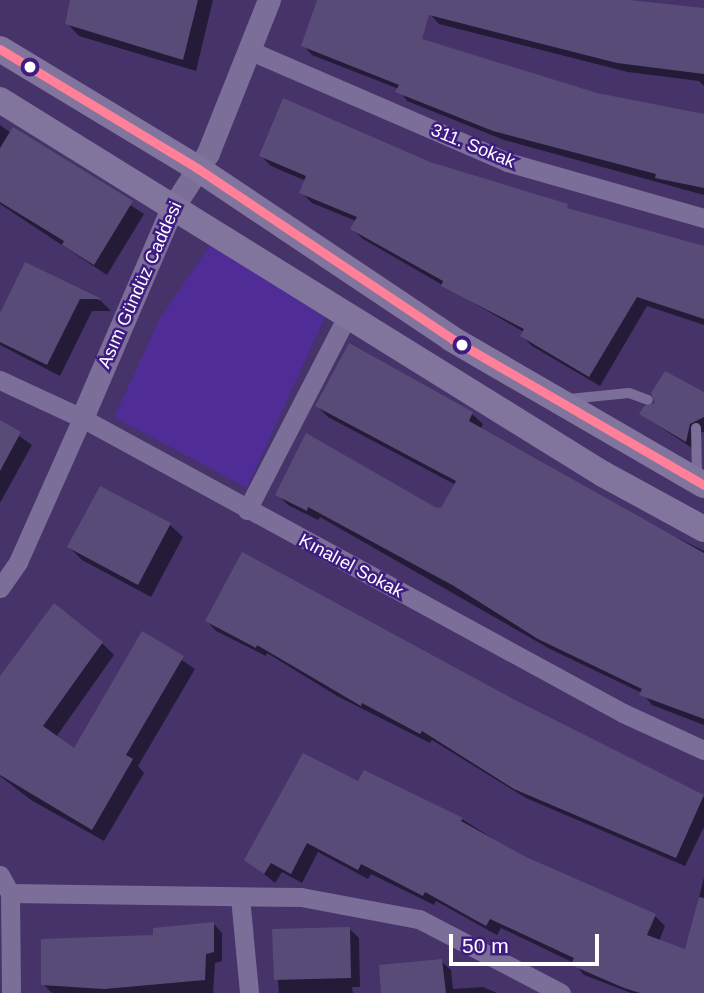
<!DOCTYPE html>
<html>
<head>
<meta charset="utf-8">
<style>
  body { margin:0 }
  #map { position:relative; width:704px; height:993px; overflow:hidden; background:#45336a; font-family:Arial,sans-serif }
  div>[style] { position:absolute }
  .green>* { inset:0; background:#4f2c96 }
  .shadow>* { inset:0; background:#0007 }
  .building>* { inset:0; background:#594b78 }
  .service>* { height:10px; margin:-5px; padding:0 5px; transform-origin:5px; border-radius:5px; background:#7b6e98 }
  .minor>* { height:19px; margin:-9.5px; padding:0 9.5px; transform-origin:9.5px; border-radius:9.5px; background:#7b6e98 }
  .tertiary>* { height:23px; margin:-11.5px; padding:0 11.5px; transform-origin:11.5px; border-radius:11.5px; background:#7b6e98 }
  .secondary>* { height:26px; margin:-13px; padding:0 13px; transform-origin:13px; border-radius:13px; background:#81749d }
  .bus-1>* { height:9px; margin:-4.5px; padding:0 4.5px; transform-origin:4.5px; border-radius:4.5px; background:#ff8098 }
  .dots>* { width:19px; height:19px; translate:-50% -50%; box-sizing:border-box; border:4px solid #3e1c80; border-radius:50% }
  span { translate:-50% -50%; white-space:nowrap; text-align:center; line-height:1.15; -webkit-text-stroke:5px #3e1c80; paint-order:stroke }
  .street-label { font-size:18px; color:#fff }
  .scale { position:absolute; left:449px; top:934px; width:150px; height:32px; box-sizing:border-box; border:4px solid #fff; border-top:0; padding-left:9px; font-size:21px; line-height:24px; white-space:nowrap; color:#fff; -webkit-text-stroke:5px #3e1c80; paint-order:stroke }
</style>
</head>
<body>
<div id="map">
  <div class="green">
    <div style="clip-path:polygon(210px 245px,325px 317px,247px 488px,114px 417px,159px 320px)"></div>
  </div>
  <div class="shadow">
    <div style="clip-path:polygon(72px 0,213px 0,196px 71px,79px 36px,67px 23px)"></div>
    <div style="clip-path:polygon(317px 0,417px 0,404px 66px,597px 94px,704px 116px,704px 195px,504px 140px,407px 101px,399px 89px,312px 55px,303px 45px)"></div>
    <div style="clip-path:polygon(434px 0,704px 9px,704px 86px,699px 81px,628px 72px,439px 24px,430px 14px)"></div>
    <div style="clip-path:polygon(0 125px,11px 133px,14px 129px,144px 214px,107px 275px,0 204px)"></div>
    <div style="clip-path:polygon(261px 156px,429px 163px,572px 211px,704px 248px,704px 325px,647px 306px,600px 386px,532px 346px,522px 336px,524px 332px,363px 239px,352px 229px,356px 221px,312px 203px,301px 192px,306px 181px,271px 166px)"></div>
    <div style="clip-path:polygon(26px 264px,101px 301px,111px 311px,92px 311px,60px 376px,0 345px,0 317px)"></div>
    <div style="clip-path:polygon(704px 394px,704px 432px,699px 433px,695px 450px,641px 414px)"></div>
    <div style="clip-path:polygon(447px 398px,472px 414px,483px 424px,480px 430px,613px 506px,704px 551px,704px 725px,652px 705px,642px 693px,550px 649px,320px 517px,318px 520px,288px 505px,277px 494px,442px 510px,456px 485px,328px 417px,317px 406px)"></div>
    <div style="clip-path:polygon(0 422px,32px 445px,0 503px)"></div>
    <div style="clip-path:polygon(101px 488px,170px 525px,183px 537px,151px 597px,82px 560px,69px 547px)"></div>
    <div style="clip-path:polygon(207px 621px,514px 702px,704px 796px,704px 827px,685px 866px,526px 798px,432px 740px,430px 743px,337px 696px,267px 653px,266px 656px,216px 631px)"></div>
    <div style="clip-path:polygon(143px 634px,195px 669px,138px 766px,144px 773px,104px 841px,31px 800px,0 776px,0 683px,102px 643px,114px 655px,56px 737px,75px 751px)"></div>
    <div style="clip-path:polygon(359px 784px,462px 819px,525px 859px,655px 916px,665px 926px,659px 941px,686px 951px,704px 877px,704px 993px,631px 993px,584px 975px,574px 963px,501px 928px,497px 935px,436px 901px,434px 905px,371px 874px,368px 879px,318px 852px,302px 883px,282px 872px,275px 883px,247px 860px)"></div>
    <div style="clip-path:polygon(213px 923px,222px 933px,222px 961px,215px 963px,213px 993px,52px 993px,43px 984px,155px 937px)"></div>
    <div style="clip-path:polygon(349px 928px,359px 938px,360px 987px,352px 987px,353px 993px,279px 993px,274px 931px)"></div>
    <div style="clip-path:polygon(441px 961px,451px 970px,453px 989px,483px 987px,497px 993px,383px 993px)"></div>
  </div>
  <div class="building">
    <div style="clip-path:polygon(70px 0,198px 0,183px 60px,65px 24px)"></div>
    <div style="clip-path:polygon(317px 0,629px 0,704px 8px,704px 74px,617px 63px,429px 15px,422px 39px,597px 93px,704px 114px,704px 188px,655px 178px,656px 174px,493px 131px,395px 92px,399px 85px,301px 46px)"></div>
    <div style="clip-path:polygon(283px 98px,430px 162px,568px 204px,567px 208px,704px 246px,704px 319px,637px 297px,589px 377px,520px 336px,524px 329px,441px 286px,443px 281px,350px 229px,357px 217px,299px 193px,306px 176px,259px 156px)"></div>
    <div style="clip-path:polygon(13px 127px,133px 201px,94px 265px,62px 245px,64px 241px,0 202px,0 148px)"></div>
    <div style="clip-path:polygon(25px 262px,102px 299px,80px 299px,47px 365px,0 342px,0 313px)"></div>
    <div style="clip-path:polygon(349px 343px,473px 412px,469px 421px,704px 553px,704px 719px,639px 695px,642px 689px,538px 639px,454px 586px,308px 507px,307px 511px,275px 495px,306px 433px,435px 507px,441px 508px,456px 481px,315px 406px)"></div>
    <div style="clip-path:polygon(665px 371px,704px 392px,704px 417px,690px 424px,686px 442px,639px 414px,644px 406px,655px 403px,651px 393px)"></div>
    <div style="clip-path:polygon(0 420px,21px 432px,0 471px)"></div>
    <div style="clip-path:polygon(100px 486px,171px 523px,138px 585px,67px 547px)"></div>
    <div style="clip-path:polygon(242px 552px,515px 700px,704px 795px,676px 858px,514px 789px,422px 731px,420px 734px,362px 703px,361px 706px,257px 645px,256px 648px,205px 621px)"></div>
    <div style="clip-path:polygon(54px 603px,103px 642px,43px 726px,74px 748px,142px 631px,184px 656px,126px 755px,133px 759px,92px 830px,0 775px,0 676px)"></div>
    <div style="clip-path:polygon(303px 753px,358px 781px,364px 770px,463px 818px,461px 821px,526px 857px,656px 914px,647px 935px,685px 949px,699px 897px,704px 898px,704px 993px,640px 993px,624px 988px,571px 965px,574px 958px,490px 919px,486px 926px,425px 892px,423px 896px,361px 864px,358px 870px,307px 843px,291px 874px,271px 863px,264px 874px,244px 860px)"></div>
    <div style="clip-path:polygon(214px 922px,214px 952px,206px 954px,205px 980px,104px 989px,41px 985px,41px 939px,153px 935px,153px 928px)"></div>
    <div style="clip-path:polygon(350px 927px,351px 978px,274px 980px,272px 929px)"></div>
    <div style="clip-path:polygon(442px 959px,446px 993px,381px 993px,379px 965px)"></div>
  </div>
  <div class="service">
    <div style="left:569px;top:399px;width:60px;rotate:-5.7deg"></div>
    <div style="left:629px;top:393px;width:20px;rotate:20deg"></div>
    <div style="left:696px;top:428px;width:49px;rotate:88.8deg"></div>
  </div>
  <div class="minor">
    <div style="left:251px;top:51px;width:279px;rotate:23.4deg"></div>
    <div style="left:507px;top:162px;width:205px;rotate:15.9deg"></div>
    <div style="left:0;top:380px;width:90px;rotate:24.9deg"></div>
    <div style="left:82px;top:418px;width:616px;rotate:28.6deg"></div>
    <div style="left:623px;top:713px;width:89px;rotate:24.6deg"></div>
    <div style="left:247px;top:510px;width:218px;rotate:-62.7deg"></div>
    <div style="left:0;top:588px;width:32px;rotate:-55deg"></div>
    <div style="left:18px;top:562px;width:158px;rotate:-66deg"></div>
    <div style="left:0;top:875px;width:21px;rotate:61deg"></div>
    <div style="left:10px;top:893px;width:100px;rotate:89.4deg"></div>
    <div style="left:10px;top:893px;width:291px;rotate:0.8deg"></div>
    <div style="left:301px;top:897px;width:120px;rotate:10.6deg"></div>
    <div style="left:419px;top:919px;width:160px;rotate:27.5deg"></div>
    <div style="left:240px;top:897px;width:96px;rotate:84.6deg"></div>
  </div>
  <div class="tertiary">
    <div style="left:82px;top:418px;width:226px;rotate:-66.8deg"></div>
    <div style="left:171px;top:210px;width:68px;rotate:-57deg"></div>
    <div style="left:208px;top:153px;width:165px;rotate:-68.3deg"></div>
  </div>
  <div class="secondary">
    <div style="left:0;top:49px;width:230px;rotate:31.1deg"></div>
    <div style="left:197px;top:168px;width:307px;rotate:33.8deg"></div>
    <div style="left:452px;top:339px;width:291px;rotate:30.1deg"></div>
    <div style="left:0;top:100px;width:710px;rotate:31.81deg"></div>
    <div style="left:603px;top:474px;width:115px;rotate:28.6deg"></div>
  </div>
  <div class="bus-1">
    <div style="left:0;top:49px;width:230px;rotate:31.1deg"></div>
    <div style="left:197px;top:168px;width:307px;rotate:33.8deg"></div>
    <div style="left:452px;top:339px;width:291px;rotate:30.1deg"></div>
  </div>
  <div class="dots">
    <div style="left:30px;top:67px;background:#fff"></div>
    <div style="left:462px;top:345px;background:#fff"></div>
  </div>
  <div class="street-label">
    <span style="left:473px;top:146px;rotate:22deg">311. Sokak</span>
    <span style="left:140px;top:285px;rotate:-66deg">Asım Gündüz Caddesi</span>
    <span style="left:351px;top:566px;rotate:28deg">Kınalıel Sokak</span>
  </div>
  <div class="scale">50 m</div>
</div>
</body>
</html>
